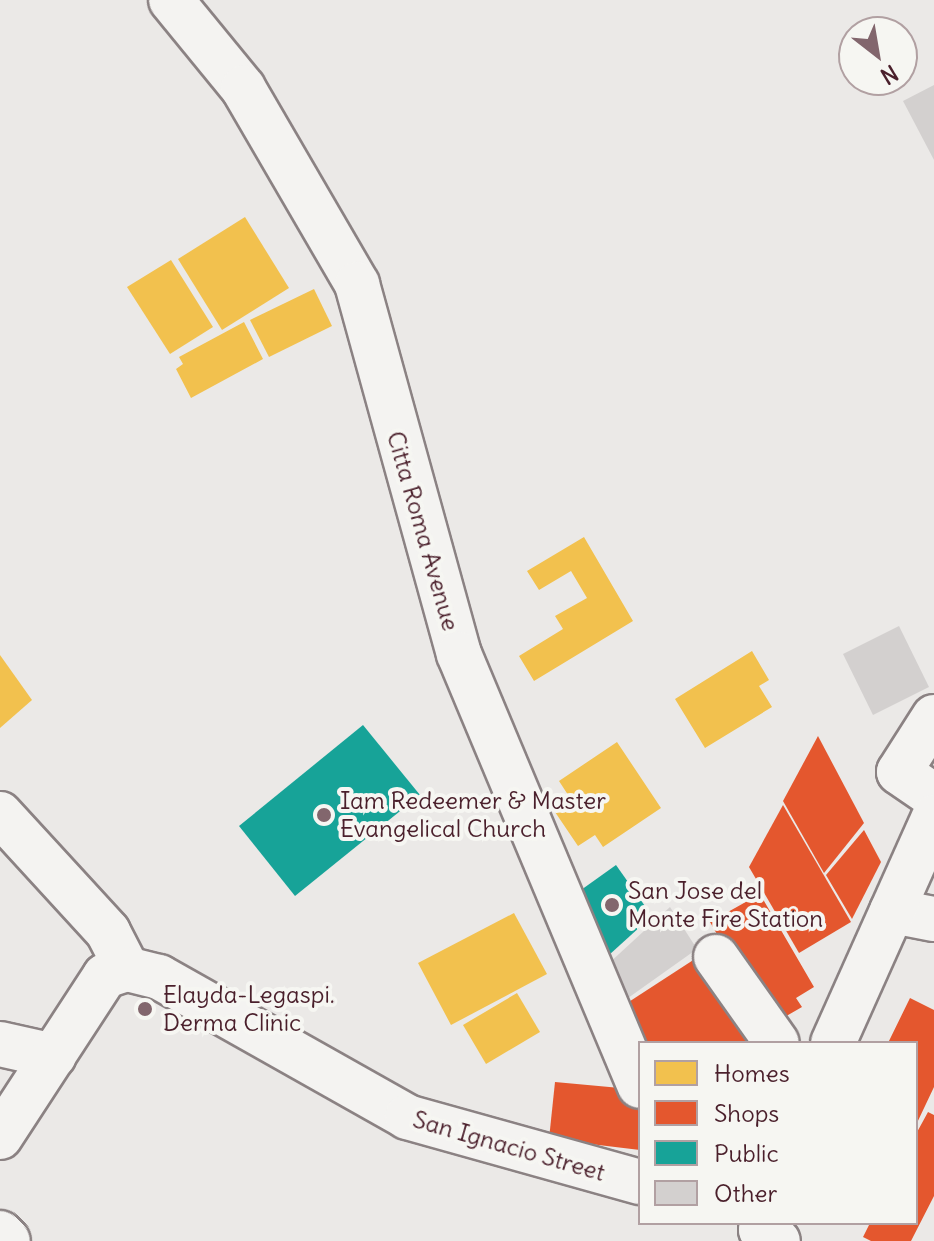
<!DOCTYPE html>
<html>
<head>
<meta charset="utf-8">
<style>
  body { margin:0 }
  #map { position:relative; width:934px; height:1241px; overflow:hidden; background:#ebe9e7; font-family:Delius,sans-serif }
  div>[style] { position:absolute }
  .homes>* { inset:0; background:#f2c14e }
  .shops>* { inset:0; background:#e4572e }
  .public>* { inset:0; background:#17a398 }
  .building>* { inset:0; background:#d3d0cf }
  .roads { filter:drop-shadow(2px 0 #8b8283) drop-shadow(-2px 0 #8b8283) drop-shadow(0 2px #8b8283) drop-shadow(0 -2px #8b8283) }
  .minor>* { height:44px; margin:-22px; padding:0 22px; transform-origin:22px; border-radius:22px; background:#f4f3f1 }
  .major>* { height:44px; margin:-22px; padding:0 22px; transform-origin:22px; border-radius:22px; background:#f4f3f1 }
  .dots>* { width:22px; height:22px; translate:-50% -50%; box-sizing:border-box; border:4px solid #f6f6f2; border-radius:50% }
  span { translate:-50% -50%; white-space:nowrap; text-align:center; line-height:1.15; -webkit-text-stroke:8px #f6f6f2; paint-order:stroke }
  .street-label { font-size:24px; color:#4a1f2b }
  .poi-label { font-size:24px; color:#4a1f2b }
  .left { translate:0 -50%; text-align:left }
  .legend { position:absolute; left:638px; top:1041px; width:280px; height:184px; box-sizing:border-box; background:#f6f6f2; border:2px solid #b1a0a2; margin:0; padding:10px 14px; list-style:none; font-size:24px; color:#4a1f2b }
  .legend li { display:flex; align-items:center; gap:16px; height:40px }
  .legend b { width:40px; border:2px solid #b1a0a2 }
  .north { position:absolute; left:838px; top:16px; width:80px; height:80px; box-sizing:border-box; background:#f6f6f2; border:2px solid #b1a0a2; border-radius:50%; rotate:149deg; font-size:22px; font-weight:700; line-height:32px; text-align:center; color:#4a1f2b }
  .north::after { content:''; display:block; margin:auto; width:28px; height:36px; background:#82666d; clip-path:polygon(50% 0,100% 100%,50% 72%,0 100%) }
</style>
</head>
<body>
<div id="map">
  <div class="homes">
    <div style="clip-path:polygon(245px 217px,289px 288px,222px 330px,178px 259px)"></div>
    <div style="clip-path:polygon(171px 260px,213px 327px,170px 354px,127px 287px)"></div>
    <div style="clip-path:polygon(314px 289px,332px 326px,269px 357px,250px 320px)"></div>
    <div style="clip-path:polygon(244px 322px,263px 359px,191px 398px,176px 369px,183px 364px,179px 357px)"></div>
    <div style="clip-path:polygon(584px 537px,633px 621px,534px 681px,519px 656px,563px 629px,555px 616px,587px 598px,571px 571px,539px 590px,527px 571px)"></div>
    <div style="clip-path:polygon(752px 651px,769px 680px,759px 686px,772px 707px,705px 748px,675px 699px)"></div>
    <div style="clip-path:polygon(0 655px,32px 700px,0 728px)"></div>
    <div style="clip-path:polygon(617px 742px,661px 808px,603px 847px,595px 835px,578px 846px,555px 812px,572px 801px,559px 781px)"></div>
    <div style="clip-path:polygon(514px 913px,547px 974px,451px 1025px,418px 963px)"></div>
    <div style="clip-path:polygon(517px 993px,540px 1032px,486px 1064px,463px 1025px)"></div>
  </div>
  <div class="shops">
    <div style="clip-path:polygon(818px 736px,864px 823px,824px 873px,783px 801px)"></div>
    <div style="clip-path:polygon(783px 805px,851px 922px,799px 953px,749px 867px)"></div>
    <div style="clip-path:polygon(864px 830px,881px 862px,852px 919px,826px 875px)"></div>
    <div style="clip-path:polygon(760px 894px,814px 987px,796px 998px,802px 1007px,769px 1026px,710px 922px)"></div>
    <div style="clip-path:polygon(701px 955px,762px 1043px,643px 1043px,621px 1007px)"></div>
    <div style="clip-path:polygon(910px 998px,934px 1010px,934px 1087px,916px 1125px,916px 1043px,888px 1043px)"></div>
    <div style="clip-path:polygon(555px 1082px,631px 1089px,640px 1109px,640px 1150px,549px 1139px)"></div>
    <div style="clip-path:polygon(928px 1112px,934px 1115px,934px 1196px,911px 1241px,871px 1241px,863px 1237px,870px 1223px,916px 1223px,916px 1134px)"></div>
  </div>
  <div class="public">
    <div style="clip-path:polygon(363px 725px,420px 795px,295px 896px,239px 826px)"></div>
    <div style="clip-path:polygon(616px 865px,652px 916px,609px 955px,574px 895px)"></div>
  </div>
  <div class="building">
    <div style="clip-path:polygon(934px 85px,934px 160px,903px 101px)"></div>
    <div style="clip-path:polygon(899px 626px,929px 687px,873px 715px,843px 654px)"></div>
    <div style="clip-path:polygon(670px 907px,697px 949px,628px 998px,607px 965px)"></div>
  </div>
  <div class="roads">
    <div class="minor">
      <div style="left:171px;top:0;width:114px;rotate:50.7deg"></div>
      <div style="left:243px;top:88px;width:227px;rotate:59.8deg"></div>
      <div style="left:357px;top:284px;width:384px;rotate:74.6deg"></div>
      <div style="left:459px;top:654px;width:468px;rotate:67.3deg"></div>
      <div style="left:934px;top:717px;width:65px;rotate:122.5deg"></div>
      <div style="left:899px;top:772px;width:42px;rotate:34.4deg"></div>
      <div style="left:0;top:814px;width:160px;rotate:47.5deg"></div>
      <div style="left:108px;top:932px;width:42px;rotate:62.8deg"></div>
      <div style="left:892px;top:911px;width:43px;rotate:10.8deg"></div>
      <div style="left:716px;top:957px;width:105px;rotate:54.7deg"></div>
      <div style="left:127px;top:969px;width:33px;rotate:14deg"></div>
      <div style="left:159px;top:977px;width:285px;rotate:29.4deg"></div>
      <div style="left:407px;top:1117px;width:242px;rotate:15.6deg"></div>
      <div style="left:0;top:1044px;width:55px;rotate:12.5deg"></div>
      <div style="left:0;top:1137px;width:192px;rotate:-56.9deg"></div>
      <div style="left:105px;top:976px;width:23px;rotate:-18deg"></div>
      <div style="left:0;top:1233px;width:11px;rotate:45deg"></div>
    </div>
    <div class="major">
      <div style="left:833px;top:1043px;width:248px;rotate:-65.9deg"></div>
      <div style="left:763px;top:1223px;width:7px;rotate:106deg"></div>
      <div style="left:761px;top:1230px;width:20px;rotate:33deg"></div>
    </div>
  </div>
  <div class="dots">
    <div style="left:324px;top:815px;background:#82666d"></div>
    <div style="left:612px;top:905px;background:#82666d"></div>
    <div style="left:145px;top:1009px;background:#82666d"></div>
  </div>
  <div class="street-label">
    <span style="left:423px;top:531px;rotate:74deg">Citta Roma Avenue</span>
    <span style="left:509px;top:1146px;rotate:16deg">San Ignacio Street</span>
  </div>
  <div class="poi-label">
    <span class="left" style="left:340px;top:815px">Iam Redeemer &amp; Master<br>Evangelical Church</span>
    <span class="left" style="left:628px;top:905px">San Jose del<br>Monte Fire Station</span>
    <span class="left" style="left:163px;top:1009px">Elayda-Legaspi.<br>Derma Clinic</span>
  </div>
  <ul class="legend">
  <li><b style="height:22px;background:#f2c14e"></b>Homes</li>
  <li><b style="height:22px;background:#e4572e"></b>Shops</li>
  <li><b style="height:22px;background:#17a398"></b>Public</li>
  <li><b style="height:22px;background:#d3d0cf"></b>Other</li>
  </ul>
  <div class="north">N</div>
</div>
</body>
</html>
